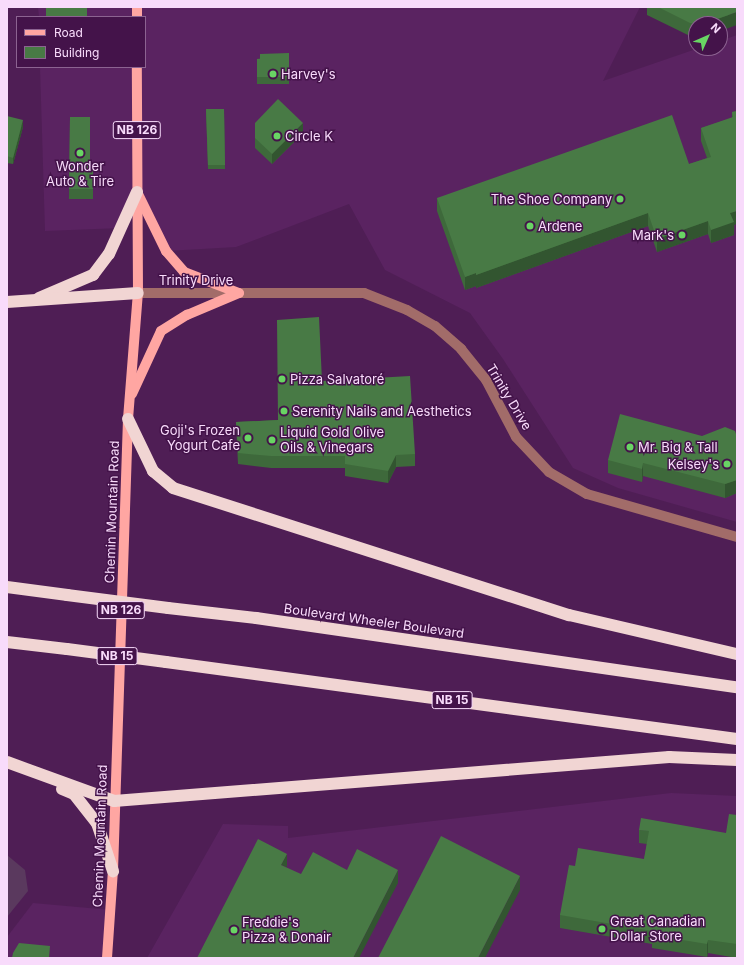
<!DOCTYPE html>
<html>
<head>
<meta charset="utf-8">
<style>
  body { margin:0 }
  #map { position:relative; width:744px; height:965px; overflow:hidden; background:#4f1e55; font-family:Inter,sans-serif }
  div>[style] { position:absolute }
  .built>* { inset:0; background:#5a2361 }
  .green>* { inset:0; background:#5a395e }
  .minor>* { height:10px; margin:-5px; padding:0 5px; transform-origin:5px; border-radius:5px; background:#a26c69 }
  .major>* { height:10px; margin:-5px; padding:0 5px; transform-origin:5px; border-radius:5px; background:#ffa6a2 }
  .highway>* { height:12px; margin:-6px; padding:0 6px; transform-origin:6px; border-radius:6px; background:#f1d5d3 }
  .highway-bridge>* { height:12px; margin:-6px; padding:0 6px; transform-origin:6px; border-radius:6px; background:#f1d5d3 }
  .wall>* { inset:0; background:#3e693b }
  .shaded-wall>* { inset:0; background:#325530 }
  .building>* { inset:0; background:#487a45 }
  .dots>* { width:11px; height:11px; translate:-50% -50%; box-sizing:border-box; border:2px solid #44134a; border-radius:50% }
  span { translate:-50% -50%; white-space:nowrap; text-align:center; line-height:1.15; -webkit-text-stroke:3px #44134a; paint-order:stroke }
  .shield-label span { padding:1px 3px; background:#44134a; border:1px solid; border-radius:3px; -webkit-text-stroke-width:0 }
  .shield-label { font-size:12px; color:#f8dbfb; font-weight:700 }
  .poi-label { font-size:13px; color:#f8dbfb }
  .left { translate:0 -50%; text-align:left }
  .right { translate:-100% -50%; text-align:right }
  .street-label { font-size:13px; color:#f8dbfb }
  .frame { position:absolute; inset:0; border:8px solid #f8dbfb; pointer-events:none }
  .legend { position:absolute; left:16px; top:16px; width:130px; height:52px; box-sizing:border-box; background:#44134a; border:1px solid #8c6391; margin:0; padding:5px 7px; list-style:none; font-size:12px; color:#f8dbfb }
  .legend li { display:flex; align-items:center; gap:8px; height:20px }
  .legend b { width:20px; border:1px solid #8c6391 }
  .north { position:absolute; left:688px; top:16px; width:40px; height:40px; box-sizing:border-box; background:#44134a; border:1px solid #8c6391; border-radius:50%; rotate:45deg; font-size:11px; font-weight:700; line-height:16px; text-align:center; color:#f8dbfb }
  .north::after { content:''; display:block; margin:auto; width:14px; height:18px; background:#69d464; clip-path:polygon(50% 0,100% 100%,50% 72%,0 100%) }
</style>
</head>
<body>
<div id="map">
  <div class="built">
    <div style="clip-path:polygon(38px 7px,640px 7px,603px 81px,699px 48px,720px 48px,720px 41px,737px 35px,737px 522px,618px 488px,573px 468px,503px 359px,470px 313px,385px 270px,349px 204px,236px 247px,166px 251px,137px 193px,121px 228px,45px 231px,40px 67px,145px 67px,145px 17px,39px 17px)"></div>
    <div style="clip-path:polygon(671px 793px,737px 796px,737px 958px,147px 958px,223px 824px,288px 826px,288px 838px)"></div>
    <div style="clip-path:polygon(33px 903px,111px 910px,107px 958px,7px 958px,7px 937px)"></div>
  </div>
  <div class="green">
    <div style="clip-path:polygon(7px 855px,25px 870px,28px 891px,7px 917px)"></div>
  </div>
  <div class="minor">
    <div style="left:138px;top:293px;width:226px"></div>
    <div style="left:364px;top:293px;width:46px;rotate:21.6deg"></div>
    <div style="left:407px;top:310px;width:32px;rotate:30deg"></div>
    <div style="left:435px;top:326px;width:35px;rotate:41deg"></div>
    <div style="left:461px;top:349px;width:40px;rotate:51deg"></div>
    <div style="left:486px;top:380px;width:64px;rotate:62.2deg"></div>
    <div style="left:516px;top:437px;width:48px;rotate:46.7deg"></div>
    <div style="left:549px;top:472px;width:44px;rotate:30.1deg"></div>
    <div style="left:587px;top:494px;width:156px;rotate:16deg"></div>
  </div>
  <div class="major">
    <div style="left:137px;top:17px;width:10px;rotate:-90deg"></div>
    <div style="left:138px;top:194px;width:64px;rotate:63.8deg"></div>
    <div style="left:166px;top:251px;width:28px;rotate:49deg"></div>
    <div style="left:184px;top:272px;width:59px;rotate:20.9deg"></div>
    <div style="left:132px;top:394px;width:69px;rotate:-65.3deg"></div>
    <div style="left:161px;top:331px;width:31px;rotate:-32deg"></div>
    <div style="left:187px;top:315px;width:56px;rotate:-22.9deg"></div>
    <div style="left:107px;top:958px;width:87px;rotate:-86.1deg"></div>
    <div style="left:113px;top:871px;width:452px;rotate:-88.1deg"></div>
    <div style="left:128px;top:419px;width:126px;rotate:-85.5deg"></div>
    <div style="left:138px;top:293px;width:226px;rotate:-90.3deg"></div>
  </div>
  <div class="highway">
    <div style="left:39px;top:298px;width:59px;rotate:-23.1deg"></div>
    <div style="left:93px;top:275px;width:26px;rotate:-53deg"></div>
    <div style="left:109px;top:254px;width:68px;rotate:-65.7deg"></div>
    <div style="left:7px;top:302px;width:131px;rotate:-3.9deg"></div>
    <div style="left:128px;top:419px;width:58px;rotate:64.3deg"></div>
    <div style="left:153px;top:471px;width:26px;rotate:40deg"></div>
    <div style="left:173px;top:488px;width:416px;rotate:17.8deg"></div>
    <div style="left:569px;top:615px;width:172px;rotate:13.1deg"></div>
    <div style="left:7px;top:587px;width:61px;rotate:7.6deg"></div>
    <div style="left:168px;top:608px;width:89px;rotate:6.5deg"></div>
    <div style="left:256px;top:618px;width:486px;rotate:8.2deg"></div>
    <div style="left:7px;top:642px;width:60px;rotate:6.7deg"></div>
    <div style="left:166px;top:662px;width:576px;rotate:7.68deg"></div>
    <div style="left:7px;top:762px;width:114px;rotate:20deg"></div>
    <div style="left:114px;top:801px;width:557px;rotate:-4.53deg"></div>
    <div style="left:669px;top:757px;width:68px;rotate:2.5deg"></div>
    <div style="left:62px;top:789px;width:13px;rotate:23deg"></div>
    <div style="left:74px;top:794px;width:37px;rotate:52deg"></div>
    <div style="left:97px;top:823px;width:51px;rotate:71.6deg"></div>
  </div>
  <div class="highway-bridge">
    <div style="left:67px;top:595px;width:102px;rotate:7.3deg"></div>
    <div style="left:67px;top:649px;width:100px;rotate:7.5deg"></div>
  </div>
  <div class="wall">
    <div style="clip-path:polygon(647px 7px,737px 7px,720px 24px,696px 24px,696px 36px,690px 36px,647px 15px)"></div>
    <div style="clip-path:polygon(289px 53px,289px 84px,257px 84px,257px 59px)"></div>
    <div style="clip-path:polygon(206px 109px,224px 109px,225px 169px,208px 169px)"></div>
    <div style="clip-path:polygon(737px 111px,734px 235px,711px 243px,708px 234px,657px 252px,648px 226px,476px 288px,476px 286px,465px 290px,437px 211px,437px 198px,689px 164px,707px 158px,701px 141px,701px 128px,732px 118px,732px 112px)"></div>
    <div style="clip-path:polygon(7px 116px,23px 127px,13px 164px,7px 163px)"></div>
    <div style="clip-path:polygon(70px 117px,90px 168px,93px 168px,93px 199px,69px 199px)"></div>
    <div style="clip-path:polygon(255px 123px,303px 133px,272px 164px,255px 148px)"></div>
    <div style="clip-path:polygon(322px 381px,415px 454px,415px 466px,396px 467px,388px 483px,345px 476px,345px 468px,271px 468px,238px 464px,236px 422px,278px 420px)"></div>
    <div style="clip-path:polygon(702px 436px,737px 437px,737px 493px,725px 498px,643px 476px,642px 482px,608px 473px,608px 460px)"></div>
    <div style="clip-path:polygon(737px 815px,737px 958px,708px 953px,707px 957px,652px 948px,652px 944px,560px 928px,560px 915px,575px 866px,644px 859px,647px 844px,639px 843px,639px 830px,726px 833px)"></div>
  </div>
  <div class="shaded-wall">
    <div style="clip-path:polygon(737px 12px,737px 25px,720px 31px,720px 24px,703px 24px)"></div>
    <div style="clip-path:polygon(23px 120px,23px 127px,13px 164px,13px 158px)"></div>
    <div style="clip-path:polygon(303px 123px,303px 133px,272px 164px,272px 154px)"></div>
    <div style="clip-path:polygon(737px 211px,737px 224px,734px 225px,734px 235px,711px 243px,711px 230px,730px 213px)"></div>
    <div style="clip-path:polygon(648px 213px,648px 226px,476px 288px,476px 275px)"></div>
    <div style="clip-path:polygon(708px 221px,708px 234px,657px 252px,657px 239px)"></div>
    <div style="clip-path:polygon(476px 273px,476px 286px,465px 290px,465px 277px)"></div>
    <div style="clip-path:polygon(396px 455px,396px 467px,388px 483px,388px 471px)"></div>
    <div style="clip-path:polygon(643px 463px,643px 476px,642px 482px,642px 469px)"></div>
    <div style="clip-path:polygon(737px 480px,737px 493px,725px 498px,725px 484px)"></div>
    <div style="clip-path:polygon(287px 854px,287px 867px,281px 865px)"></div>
    <div style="clip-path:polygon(398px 870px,398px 883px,359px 958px,353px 958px)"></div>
    <div style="clip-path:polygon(520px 876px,520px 890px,485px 958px,478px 958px)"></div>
    <div style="clip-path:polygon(708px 940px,708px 953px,707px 957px,707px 944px)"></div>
  </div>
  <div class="building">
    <div style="clip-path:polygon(46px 7px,87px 7px,87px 17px,46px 17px)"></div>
    <div style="clip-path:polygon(658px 7px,737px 7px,737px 12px,703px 24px,690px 23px)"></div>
    <div style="clip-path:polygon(289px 53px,289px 77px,257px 77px,257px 59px,260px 59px,260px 54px)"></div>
    <div style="clip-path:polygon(278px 99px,303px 123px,272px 154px,255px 138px,255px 123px)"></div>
    <div style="clip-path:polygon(206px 109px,224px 109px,225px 165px,208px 165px)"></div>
    <div style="clip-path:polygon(737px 111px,737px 211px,730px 213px,734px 222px,711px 230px,708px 221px,657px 239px,648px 213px,476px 275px,476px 273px,465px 277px,437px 198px,672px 115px,689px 164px,711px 157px,701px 128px,733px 117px,732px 112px)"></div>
    <div style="clip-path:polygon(7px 116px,23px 120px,13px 158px,7px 156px)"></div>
    <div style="clip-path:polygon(70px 117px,90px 117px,90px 168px,93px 168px,93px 189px,69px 189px)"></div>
    <div style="clip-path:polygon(319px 317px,322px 381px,410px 376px,415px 454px,396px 455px,388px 471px,345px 464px,345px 456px,271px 456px,238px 453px,236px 422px,278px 420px,277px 320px)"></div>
    <div style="clip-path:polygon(620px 414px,702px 436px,725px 427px,735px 431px,737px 437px,737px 480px,725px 484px,643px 463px,642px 469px,608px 460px)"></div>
    <div style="clip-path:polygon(729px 814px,737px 815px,737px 944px,708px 940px,707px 944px,652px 935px,652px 931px,560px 915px,569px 865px,575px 866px,578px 848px,644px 859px,649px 831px,639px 830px,641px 818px,726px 833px)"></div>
    <div style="clip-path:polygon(441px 836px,520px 876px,478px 958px,378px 958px)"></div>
    <div style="clip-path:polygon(258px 839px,287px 854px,281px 865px,301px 874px,313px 852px,347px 870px,357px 849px,398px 870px,353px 958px,197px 958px)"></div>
    <div style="clip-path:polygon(19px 943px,50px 946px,49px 958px,12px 958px,13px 953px)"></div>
  </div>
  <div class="dots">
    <div style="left:273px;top:74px;background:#69d464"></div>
    <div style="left:277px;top:136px;background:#69d464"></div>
    <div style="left:80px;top:153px;background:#69d464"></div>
    <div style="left:620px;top:199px;background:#69d464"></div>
    <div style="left:530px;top:226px;background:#69d464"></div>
    <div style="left:682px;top:235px;background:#69d464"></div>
    <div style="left:282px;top:379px;background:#69d464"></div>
    <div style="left:284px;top:411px;background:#69d464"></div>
    <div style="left:248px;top:438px;background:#69d464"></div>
    <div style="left:272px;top:440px;background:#69d464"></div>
    <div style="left:630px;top:447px;background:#69d464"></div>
    <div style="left:727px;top:464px;background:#69d464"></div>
    <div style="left:602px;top:929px;background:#69d464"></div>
    <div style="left:234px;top:930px;background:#69d464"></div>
  </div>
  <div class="shield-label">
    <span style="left:137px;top:130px">NB 126</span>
    <span style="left:121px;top:610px">NB 126</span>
    <span style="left:117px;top:656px">NB 15</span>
    <span style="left:452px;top:700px">NB 15</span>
  </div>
  <div class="poi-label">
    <span class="left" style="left:281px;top:74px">Harvey's</span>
    <span class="left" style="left:285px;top:136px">Circle K</span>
    <span style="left:80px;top:174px">Wonder<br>Auto &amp; Tire</span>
    <span class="right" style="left:612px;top:199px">The Shoe Company</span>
    <span class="left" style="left:538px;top:226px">Ardene</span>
    <span class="right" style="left:674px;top:235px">Mark's</span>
    <span class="left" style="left:290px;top:379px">Pizza Salvatoré</span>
    <span class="left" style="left:292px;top:411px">Serenity Nails and Aesthetics</span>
    <span class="right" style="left:240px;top:438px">Goji's Frozen<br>Yogurt Cafe</span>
    <span class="left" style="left:280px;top:440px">Liquid Gold Olive<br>Oils &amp; Vinegars</span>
    <span class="left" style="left:638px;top:447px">Mr. Big &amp; Tall</span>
    <span class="right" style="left:719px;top:464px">Kelsey's</span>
    <span class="left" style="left:610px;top:929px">Great Canadian<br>Dollar Store</span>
    <span class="left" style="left:242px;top:930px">Freddie's<br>Pizza &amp; Donair</span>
  </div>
  <div class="street-label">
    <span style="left:196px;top:280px">Trinity Drive</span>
    <span style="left:509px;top:397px;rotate:59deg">Trinity Drive</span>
    <span style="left:112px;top:512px;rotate:-88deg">Chemin Mountain Road</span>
    <span style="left:374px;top:621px;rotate:8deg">Boulevard Wheeler Boulevard</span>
    <span style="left:100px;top:836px;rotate:-88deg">Chemin Mountain Road</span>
  </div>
  <div class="frame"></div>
  <ul class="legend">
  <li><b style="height:5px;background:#ffa6a2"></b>Road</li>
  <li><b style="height:11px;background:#487a45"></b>Building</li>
  </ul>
  <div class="north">N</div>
</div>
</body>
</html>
